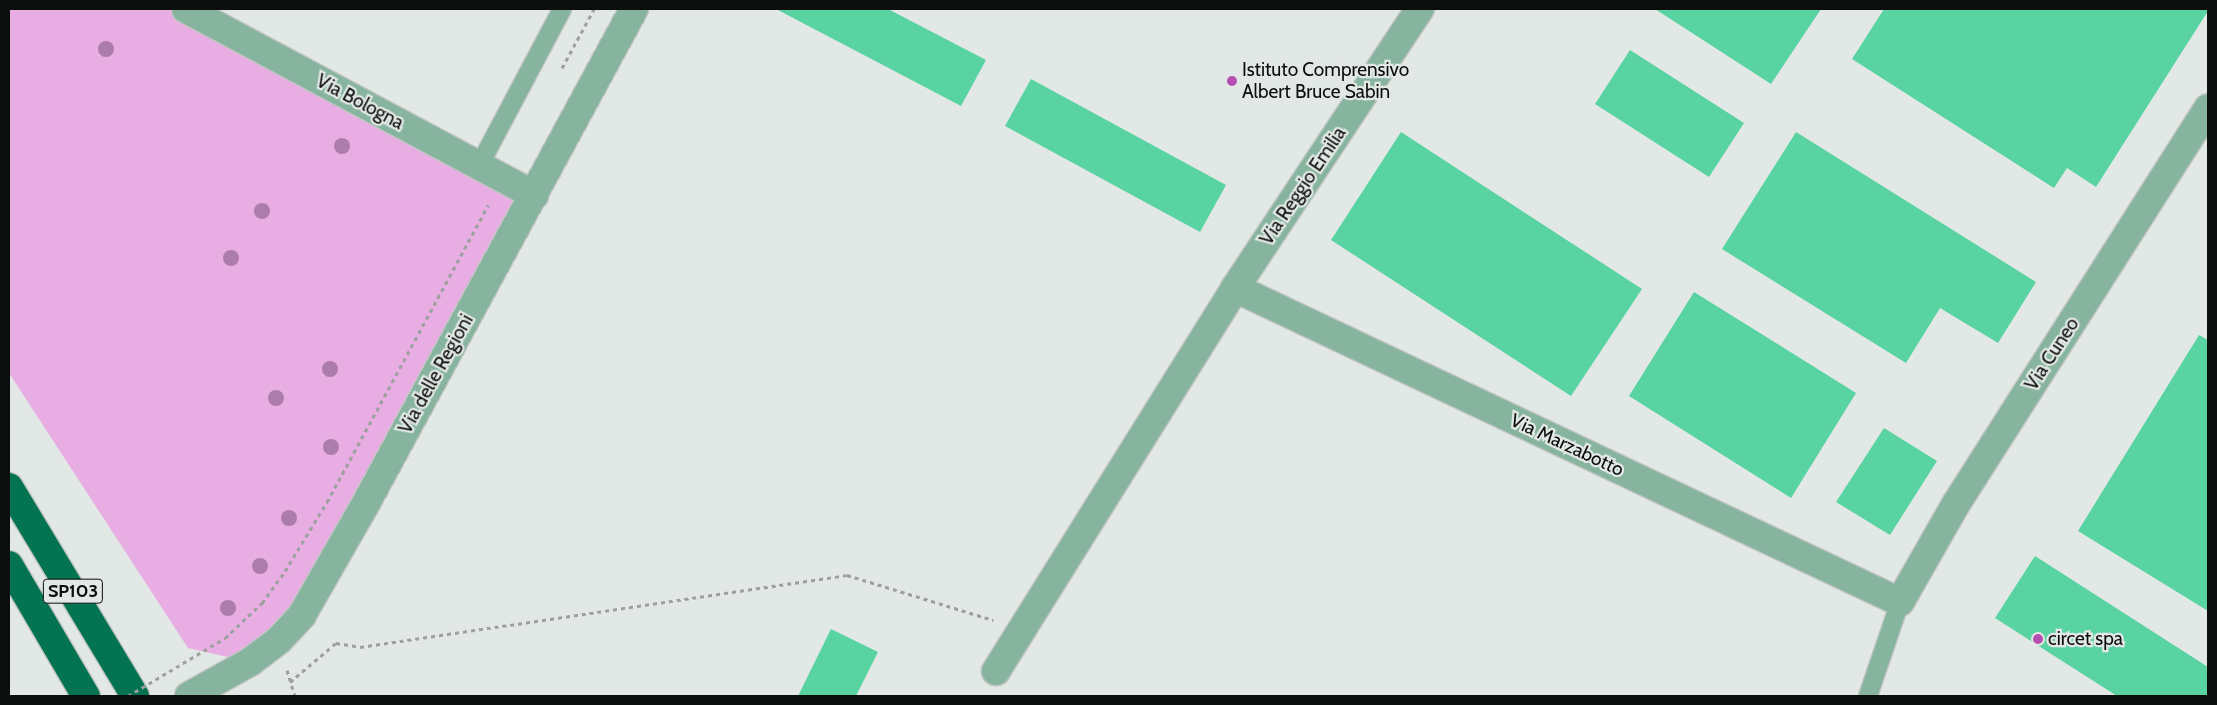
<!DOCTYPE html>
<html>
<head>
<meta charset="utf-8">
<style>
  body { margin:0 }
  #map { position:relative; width:2217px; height:705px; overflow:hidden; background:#e2e8e5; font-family:Cabin,sans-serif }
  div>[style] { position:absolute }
  .green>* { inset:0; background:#e8ade3 }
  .building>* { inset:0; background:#5ad3a2 }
  .path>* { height:3px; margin-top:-1.5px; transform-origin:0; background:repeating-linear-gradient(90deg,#9ca19e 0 4px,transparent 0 8px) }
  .roads { filter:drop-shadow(1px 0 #c0c5c2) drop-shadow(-1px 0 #c0c5c2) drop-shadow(0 1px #c0c5c2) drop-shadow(0 -1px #c0c5c2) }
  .lane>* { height:18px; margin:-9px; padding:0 9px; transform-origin:9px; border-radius:9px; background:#86b49e }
  .street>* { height:28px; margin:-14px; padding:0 14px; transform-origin:14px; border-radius:14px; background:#86b49e }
  .highway>* { height:28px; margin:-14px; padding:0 14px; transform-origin:14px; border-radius:14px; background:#047351 }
  .path-bridge>* { height:3px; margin-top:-1.5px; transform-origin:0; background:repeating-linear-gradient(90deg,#9ca19e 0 4px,transparent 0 8px) }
  .trees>* { width:16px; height:16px; margin:-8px; border-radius:50%; background:#ac7dab }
  .dots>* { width:14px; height:14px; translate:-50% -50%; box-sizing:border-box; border:2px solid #e2e8e5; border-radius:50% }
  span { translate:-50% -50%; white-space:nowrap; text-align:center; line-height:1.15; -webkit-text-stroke:4.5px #e2e8e5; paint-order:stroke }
  .shield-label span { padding:1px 4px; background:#e2e8e5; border:1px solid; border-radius:4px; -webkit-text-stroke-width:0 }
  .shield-label { font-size:18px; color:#0c0e0d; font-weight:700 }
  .poi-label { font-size:19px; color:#0c0e0d }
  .left { translate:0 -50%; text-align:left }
  .street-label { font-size:19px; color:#0c0e0d }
  .frame { position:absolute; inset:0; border:10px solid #0c0e0d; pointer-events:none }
</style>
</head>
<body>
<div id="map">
  <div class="green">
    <div style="clip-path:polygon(9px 9px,186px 9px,534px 195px,309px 606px,250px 662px,188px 648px,9px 373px)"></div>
  </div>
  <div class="building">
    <div style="clip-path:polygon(776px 9px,888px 9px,986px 60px,961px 106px)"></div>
    <div style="clip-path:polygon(1655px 9px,1821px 9px,1771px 84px)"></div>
    <div style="clip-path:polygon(1884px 9px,2208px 9px,2208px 11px,2096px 187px,2067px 168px,2054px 188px,1852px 59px)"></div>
    <div style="clip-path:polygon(1630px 50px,1744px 123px,1709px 177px,1595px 104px)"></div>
    <div style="clip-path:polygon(1031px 79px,1226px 185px,1200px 232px,1005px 126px)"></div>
    <div style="clip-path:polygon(1401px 132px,1642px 289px,1571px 396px,1331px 240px)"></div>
    <div style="clip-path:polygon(1796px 132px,2036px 282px,1998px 343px,1940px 308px,1906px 363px,1722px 249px)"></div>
    <div style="clip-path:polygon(1694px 292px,1856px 393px,1791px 498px,1629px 396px)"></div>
    <div style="clip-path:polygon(2199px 335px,2208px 340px,2208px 611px,2078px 531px)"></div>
    <div style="clip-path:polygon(1884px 428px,1937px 461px,1890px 535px,1836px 502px)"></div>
    <div style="clip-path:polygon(2035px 556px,2208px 667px,2208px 696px,2117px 696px,1995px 618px)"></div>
    <div style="clip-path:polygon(831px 629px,878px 652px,856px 696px,798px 696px)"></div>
  </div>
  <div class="path">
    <div style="left:562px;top:68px;width:67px;rotate:-61.5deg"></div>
    <div style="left:225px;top:638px;width:51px;rotate:-43.4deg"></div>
    <div style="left:262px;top:603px;width:39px;rotate:-54deg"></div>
    <div style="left:285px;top:571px;width:81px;rotate:-58.7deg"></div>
    <div style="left:327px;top:502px;width:338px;rotate:-61.5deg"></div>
    <div style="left:287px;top:670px;width:27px;rotate:73deg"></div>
    <div style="left:290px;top:682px;width:60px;rotate:-40.3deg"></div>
    <div style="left:336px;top:643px;width:24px;rotate:9deg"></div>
    <div style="left:360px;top:647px;width:492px;rotate:-8.4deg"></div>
    <div style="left:847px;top:575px;width:153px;rotate:17.1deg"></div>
  </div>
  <div class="roads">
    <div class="lane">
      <div style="left:479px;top:166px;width:178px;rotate:-62.1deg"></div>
      <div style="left:1868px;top:696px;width:99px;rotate:-71.2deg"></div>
    </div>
    <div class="street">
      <div style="left:186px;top:9px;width:395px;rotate:28.1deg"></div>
      <div style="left:1235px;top:288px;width:735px;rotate:25.28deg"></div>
      <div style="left:1900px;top:602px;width:113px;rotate:-60.3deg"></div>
      <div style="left:1956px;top:504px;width:469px;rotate:-57.5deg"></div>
      <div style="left:996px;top:671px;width:451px;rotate:-58deg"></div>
      <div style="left:1235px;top:288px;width:335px;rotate:-56.5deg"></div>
      <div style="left:189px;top:696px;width:70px;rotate:-29.1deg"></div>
      <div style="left:250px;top:662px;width:36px;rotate:-37deg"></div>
      <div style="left:279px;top:640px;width:34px;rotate:-47deg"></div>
      <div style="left:302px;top:615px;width:127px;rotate:-60.2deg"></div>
      <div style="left:365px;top:505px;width:564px;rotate:-61.53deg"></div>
    </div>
    <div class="highway">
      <div style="left:9px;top:487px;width:244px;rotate:58.9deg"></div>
      <div style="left:9px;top:565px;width:152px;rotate:59.6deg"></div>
    </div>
  </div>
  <div class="path-bridge">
    <div style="left:128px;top:696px;width:113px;rotate:-30.9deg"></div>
  </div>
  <div class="trees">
    <div style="left:106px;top:49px"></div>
    <div style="left:342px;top:146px"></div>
    <div style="left:262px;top:211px"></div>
    <div style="left:231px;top:258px"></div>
    <div style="left:330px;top:369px"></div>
    <div style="left:276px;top:398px"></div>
    <div style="left:331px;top:447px"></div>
    <div style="left:289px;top:518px"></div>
    <div style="left:260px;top:566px"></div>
    <div style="left:228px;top:608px"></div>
  </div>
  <div class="dots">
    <div style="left:1232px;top:81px;background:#b54eb1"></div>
    <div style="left:2038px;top:639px;background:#b54eb1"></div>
  </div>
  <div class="shield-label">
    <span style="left:73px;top:591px">SP103</span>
  </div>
  <div class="poi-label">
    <span class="left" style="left:1242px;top:81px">Istituto Comprensivo<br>Albert Bruce Sabin</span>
    <span class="left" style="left:2048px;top:639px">circet spa</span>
  </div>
  <div class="street-label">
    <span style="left:360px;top:102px;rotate:28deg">Via Bologna</span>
    <span style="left:1303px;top:186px;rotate:-56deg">Via Reggio Emilia</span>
    <span style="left:2052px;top:354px;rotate:-57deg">Via Cuneo</span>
    <span style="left:436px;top:374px;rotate:-61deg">Via delle Regioni</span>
    <span style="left:1567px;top:445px;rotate:25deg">Via Marzabotto</span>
  </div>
  <div class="frame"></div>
</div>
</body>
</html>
